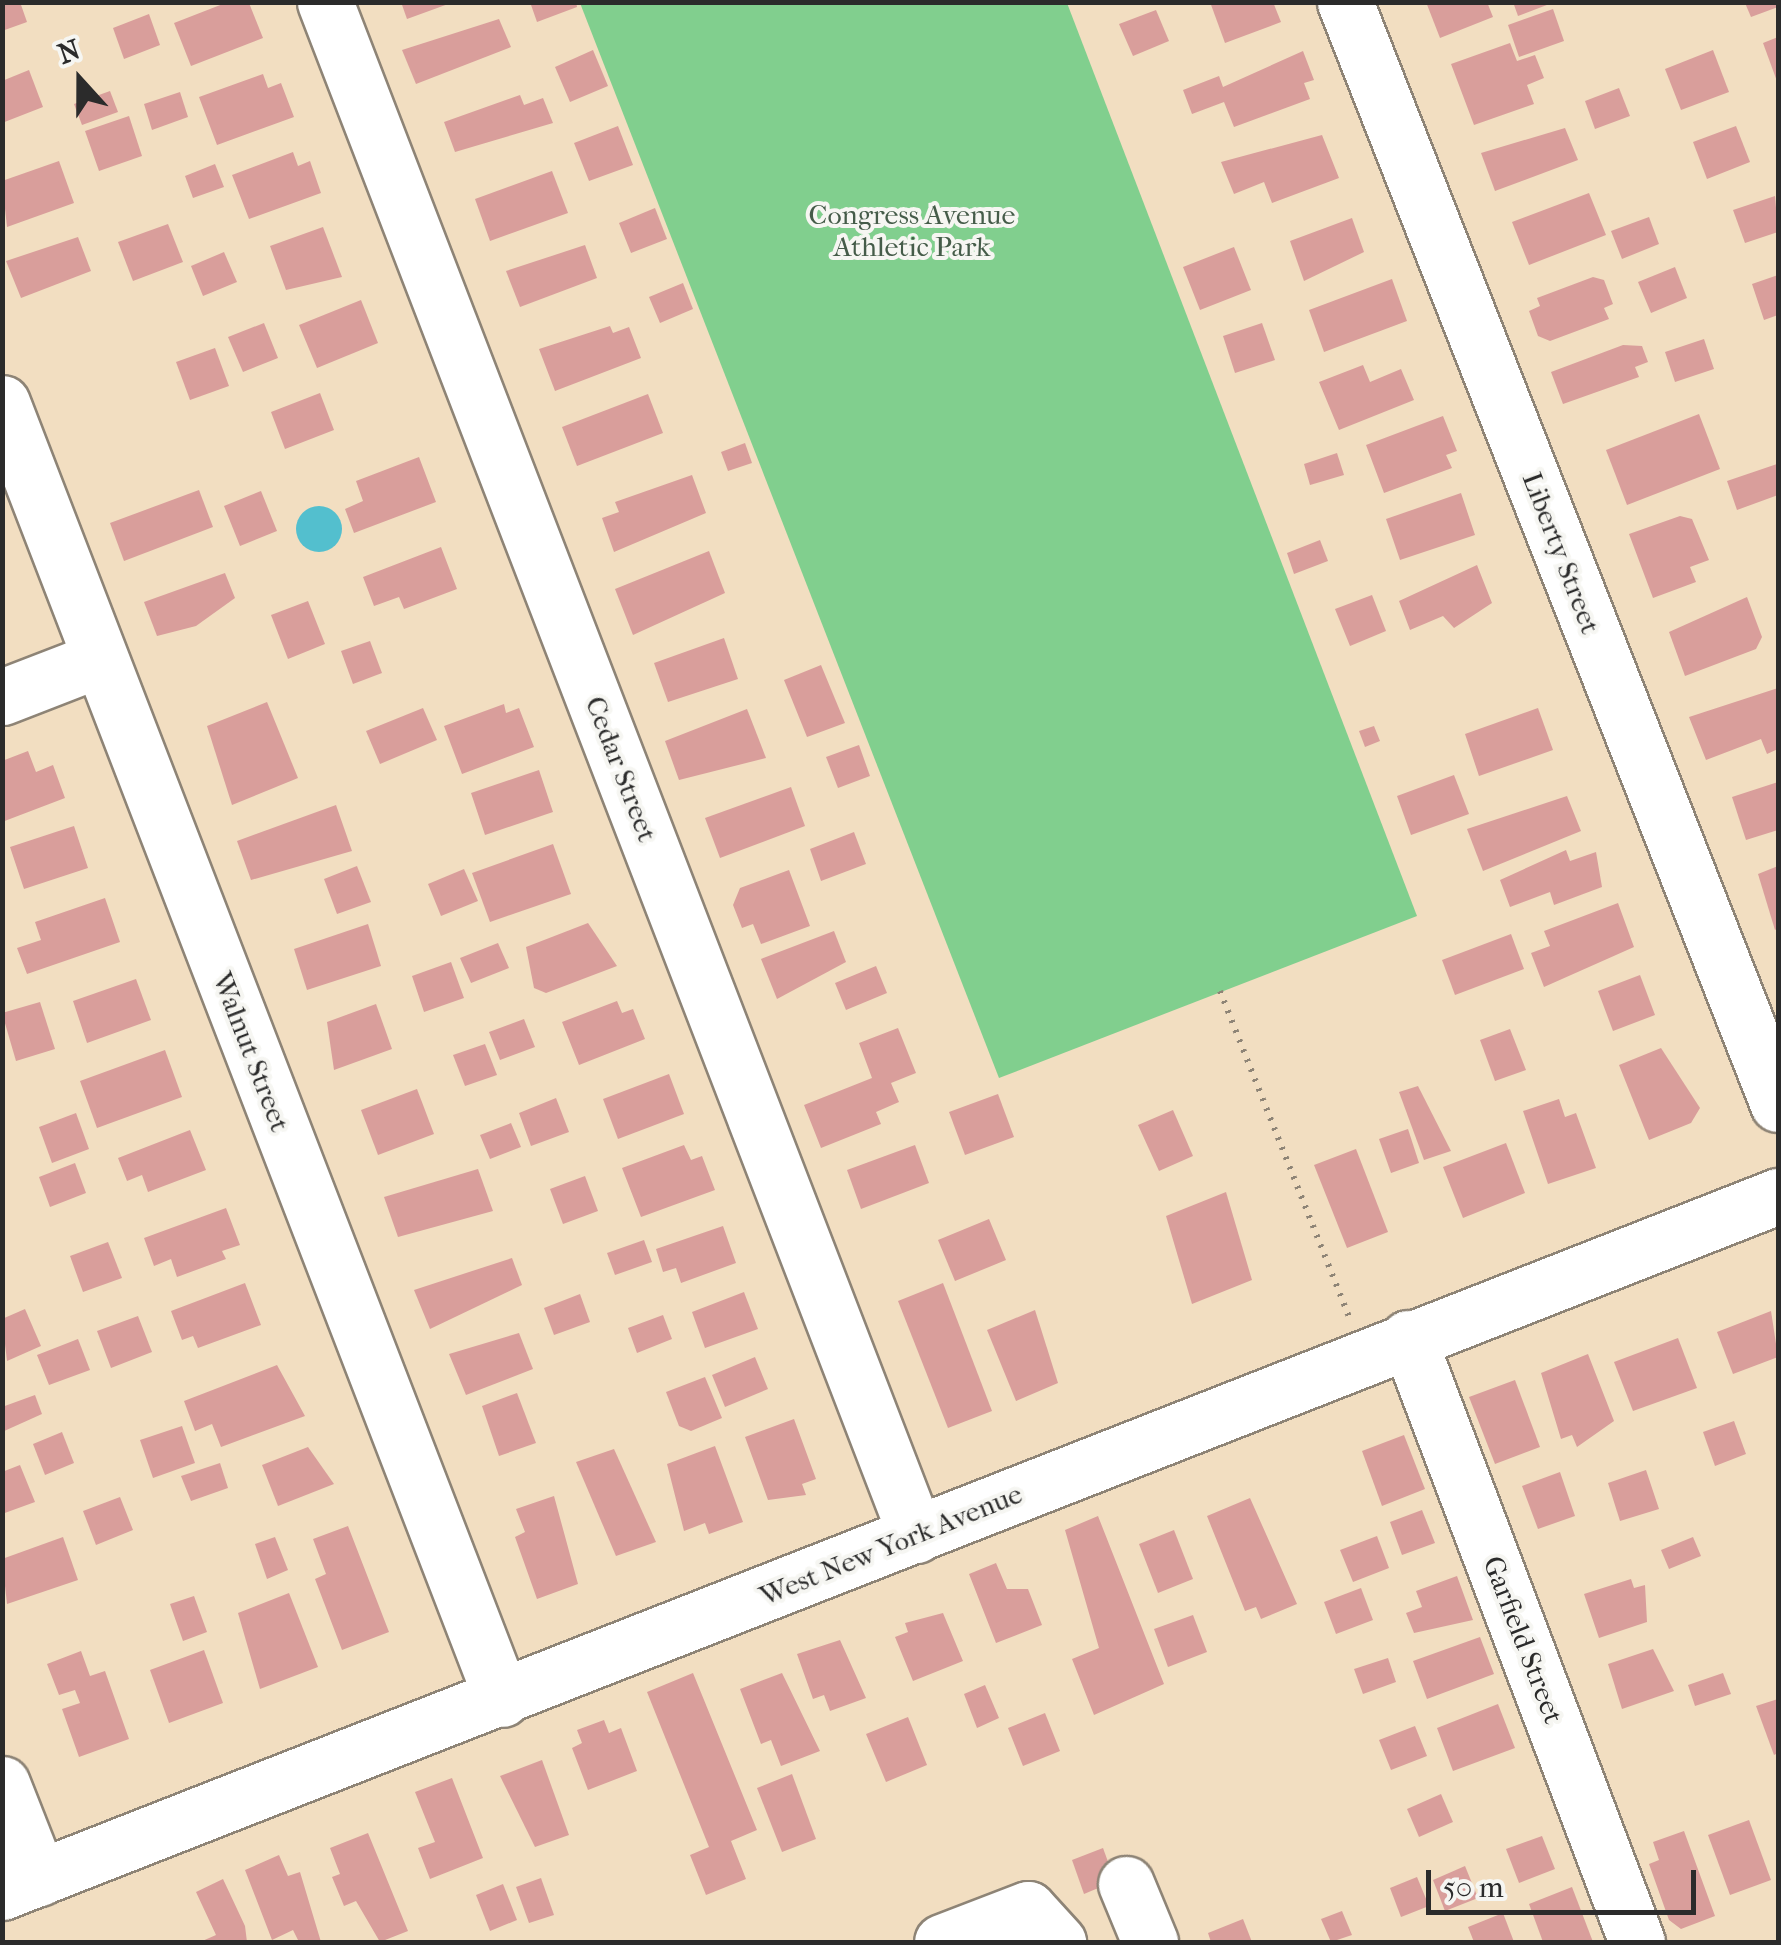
<!DOCTYPE html>
<html>
<head>
<meta charset="utf-8">
<style>
  body { margin:0 }
  #map { position:relative; width:1781px; height:1945px; overflow:hidden; background:#f2dec1; font-family:"IM FELL French Canon",serif }
  div>[style] { position:absolute }
  .green>* { inset:0; background:#81cf8e }
  .water>* { inset:0; background:#53bfce }
  .round { border-radius:50% }
  .building>* { inset:0; background:#d99e9b }
  .path>* { height:6px; margin-top:-3px; transform-origin:0; background:repeating-linear-gradient(90deg,#8e8476 0 2.5px,transparent 0 10.5px) }
  .roads { filter:drop-shadow(2px 0 #8e8476) drop-shadow(-2px 0 #8e8476) drop-shadow(0 2px #8e8476) drop-shadow(0 -2px #8e8476) }
  .minor>* { height:55px; margin:-27.5px; padding:0 27.5px; transform-origin:27.5px; border-radius:27.5px; background:#fff }
  span { translate:-50% -50%; white-space:nowrap; text-align:center; line-height:1.15; -webkit-text-stroke:8px #f6f6f2; paint-order:stroke }
  .park-label { font-size:28px; color:#455c49 }
  .street-label { font-size:28px; color:#2b2b2b }
  .frame { position:absolute; inset:0; border:5px solid #2b2b2b; pointer-events:none }
  .north { position:absolute; left:30px; top:30px; width:100px; height:100px; -webkit-text-stroke:8px #f6f6f2; paint-order:stroke; rotate:339deg; font-size:28px; font-weight:700; line-height:40px; text-align:center; color:#2b2b2b }
  .north::after { content:''; display:block; margin:auto; width:35px; height:45px; background:#2b2b2b; clip-path:polygon(50% 0,100% 100%,50% 72%,0 100%) }
  .scale { position:absolute; left:1426px; top:1870px; width:270px; height:45px; box-sizing:border-box; border:5px solid #2b2b2b; border-top:0; padding-left:12px; font-size:30px; line-height:35px; white-space:nowrap; color:#2b2b2b; -webkit-text-stroke:8px #f6f6f2; paint-order:stroke }
</style>
</head>
<body>
<div id="map">
  <div class="green">
    <div style="clip-path:polygon(580px 3px,1067px 3px,1417px 916px,999px 1078px)"></div>
  </div>
  <div class="water">
    <div class="round" style="left:296px;top:506px;width:46px;height:46px"></div>
  </div>
  <div class="building">
    <div style="clip-path:polygon(2px 2px,20px 2px,27px 22px,2px 31px)"></div>
    <div style="clip-path:polygon(228px 2px,249px 3px,263px 38px,191px 66px,174px 23px)"></div>
    <div style="clip-path:polygon(401px 2px,451px 2px,451px 3px,407px 19px)"></div>
    <div style="clip-path:polygon(530px 2px,576px 2px,577px 7px,537px 22px)"></div>
    <div style="clip-path:polygon(1210px 2px,1273px 2px,1281px 22px,1225px 43px)"></div>
    <div style="clip-path:polygon(1426px 2px,1487px 2px,1493px 17px,1440px 38px)"></div>
    <div style="clip-path:polygon(1513px 2px,1552px 2px,1552px 3px,1518px 16px)"></div>
    <div style="clip-path:polygon(1745px 3px,1778px 3px,1778px 7px,1751px 17px)"></div>
    <div style="clip-path:polygon(1553px 9px,1564px 41px,1519px 57px,1508px 25px)"></div>
    <div style="clip-path:polygon(1156px 10px,1169px 41px,1133px 56px,1119px 24px)"></div>
    <div style="clip-path:polygon(149px 14px,160px 45px,124px 59px,113px 28px)"></div>
    <div style="clip-path:polygon(499px 19px,511px 47px,416px 84px,402px 50px)"></div>
    <div style="clip-path:polygon(1778px 37px,1778px 84px,1763px 43px)"></div>
    <div style="clip-path:polygon(1510px 43px,1517px 61px,1535px 55px,1544px 78px,1527px 85px,1534px 104px,1474px 125px,1451px 64px)"></div>
    <div style="clip-path:polygon(593px 50px,608px 86px,570px 102px,555px 67px)"></div>
    <div style="clip-path:polygon(1713px 50px,1729px 92px,1681px 110px,1665px 69px)"></div>
    <div style="clip-path:polygon(1303px 51px,1314px 80px,1304px 83px,1310px 99px,1234px 127px,1224px 102px,1192px 114px,1183px 90px,1219px 76px,1223px 87px)"></div>
    <div style="clip-path:polygon(29px 70px,43px 107px,2px 123px,2px 81px)"></div>
    <div style="clip-path:polygon(263px 74px,268px 88px,281px 83px,294px 117px,217px 145px,199px 97px)"></div>
    <div style="clip-path:polygon(1619px 88px,1630px 116px,1595px 129px,1585px 101px)"></div>
    <div style="clip-path:polygon(110px 91px,118px 112px,82px 125px,74px 104px)"></div>
    <div style="clip-path:polygon(180px 92px,188px 117px,152px 130px,144px 104px)"></div>
    <div style="clip-path:polygon(520px 95px,524px 105px,543px 98px,553px 123px,455px 152px,444px 122px)"></div>
    <div style="clip-path:polygon(129px 116px,142px 156px,99px 171px,85px 131px)"></div>
    <div style="clip-path:polygon(618px 126px,633px 165px,589px 181px,574px 143px)"></div>
    <div style="clip-path:polygon(1736px 126px,1750px 162px,1707px 179px,1693px 142px)"></div>
    <div style="clip-path:polygon(1565px 128px,1578px 160px,1495px 191px,1481px 153px)"></div>
    <div style="clip-path:polygon(1322px 135px,1339px 178px,1272px 203px,1264px 182px,1234px 194px,1221px 162px)"></div>
    <div style="clip-path:polygon(293px 152px,298px 166px,310px 161px,321px 193px,249px 219px,232px 175px)"></div>
    <div style="clip-path:polygon(59px 161px,74px 203px,7px 227px,2px 181px)"></div>
    <div style="clip-path:polygon(215px 164px,224px 187px,193px 198px,185px 176px)"></div>
    <div style="clip-path:polygon(552px 171px,568px 213px,490px 241px,475px 199px)"></div>
    <div style="clip-path:polygon(1589px 193px,1606px 235px,1529px 265px,1512px 222px)"></div>
    <div style="clip-path:polygon(1775px 196px,1778px 232px,1745px 243px,1733px 210px)"></div>
    <div style="clip-path:polygon(655px 208px,667px 239px,631px 253px,619px 223px)"></div>
    <div style="clip-path:polygon(1649px 217px,1659px 244px,1622px 259px,1611px 231px)"></div>
    <div style="clip-path:polygon(1352px 218px,1364px 252px,1304px 281px,1290px 241px)"></div>
    <div style="clip-path:polygon(168px 224px,183px 262px,133px 281px,118px 242px)"></div>
    <div style="clip-path:polygon(323px 227px,342px 277px,286px 290px,270px 246px)"></div>
    <div style="clip-path:polygon(78px 237px,91px 271px,21px 298px,6px 261px)"></div>
    <div style="clip-path:polygon(585px 245px,597px 278px,520px 307px,506px 271px)"></div>
    <div style="clip-path:polygon(1234px 247px,1251px 290px,1200px 310px,1183px 267px)"></div>
    <div style="clip-path:polygon(224px 252px,237px 282px,203px 296px,191px 266px)"></div>
    <div style="clip-path:polygon(1675px 267px,1687px 298px,1651px 313px,1638px 282px)"></div>
    <div style="clip-path:polygon(1778px 275px,1778px 315px,1764px 320px,1752px 284px)"></div>
    <div style="clip-path:polygon(1593px 277px,1604px 280px,1613px 304px,1604px 308px,1609px 319px,1550px 341px,1538px 336px,1529px 311px,1540px 306px,1537px 298px)"></div>
    <div style="clip-path:polygon(1392px 279px,1407px 321px,1324px 352px,1309px 310px)"></div>
    <div style="clip-path:polygon(683px 283px,693px 309px,660px 323px,649px 297px)"></div>
    <div style="clip-path:polygon(361px 300px,378px 343px,317px 368px,299px 325px)"></div>
    <div style="clip-path:polygon(264px 323px,278px 358px,243px 372px,228px 337px)"></div>
    <div style="clip-path:polygon(1262px 323px,1275px 360px,1235px 373px,1223px 336px)"></div>
    <div style="clip-path:polygon(610px 326px,613px 333px,629px 327px,641px 358px,555px 391px,539px 349px)"></div>
    <div style="clip-path:polygon(1704px 339px,1714px 369px,1675px 382px,1665px 352px)"></div>
    <div style="clip-path:polygon(1623px 345px,1642px 346px,1648px 362px,1635px 367px,1639px 377px,1563px 404px,1551px 372px)"></div>
    <div style="clip-path:polygon(215px 348px,229px 386px,190px 400px,176px 362px)"></div>
    <div style="clip-path:polygon(1363px 365px,1370px 382px,1401px 369px,1414px 400px,1339px 430px,1319px 382px)"></div>
    <div style="clip-path:polygon(320px 393px,334px 430px,285px 449px,271px 412px)"></div>
    <div style="clip-path:polygon(648px 394px,663px 433px,577px 466px,562px 427px)"></div>
    <div style="clip-path:polygon(1699px 414px,1720px 469px,1627px 505px,1606px 450px)"></div>
    <div style="clip-path:polygon(1443px 416px,1457px 451px,1446px 455px,1452px 468px,1384px 493px,1366px 445px)"></div>
    <div style="clip-path:polygon(745px 443px,752px 463px,728px 471px,721px 452px)"></div>
    <div style="clip-path:polygon(1337px 453px,1344px 475px,1310px 485px,1304px 464px)"></div>
    <div style="clip-path:polygon(419px 457px,436px 502px,354px 533px,345px 509px,363px 501px,356px 481px)"></div>
    <div style="clip-path:polygon(1777px 464px,1778px 495px,1737px 510px,1727px 481px)"></div>
    <div style="clip-path:polygon(692px 475px,706px 513px,614px 552px,602px 518px,619px 512px,615px 502px)"></div>
    <div style="clip-path:polygon(199px 490px,213px 527px,124px 561px,110px 523px)"></div>
    <div style="clip-path:polygon(261px 491px,277px 531px,240px 546px,224px 506px)"></div>
    <div style="clip-path:polygon(1461px 493px,1475px 535px,1400px 560px,1386px 519px)"></div>
    <div style="clip-path:polygon(1680px 516px,1692px 519px,1709px 560px,1690px 567px,1696px 582px,1653px 598px,1629px 534px)"></div>
    <div style="clip-path:polygon(1320px 540px,1328px 561px,1294px 574px,1287px 553px)"></div>
    <div style="clip-path:polygon(441px 547px,457px 589px,404px 609px,399px 597px,374px 606px,363px 577px)"></div>
    <div style="clip-path:polygon(709px 551px,725px 593px,633px 635px,615px 589px)"></div>
    <div style="clip-path:polygon(1477px 565px,1492px 603px,1454px 628px,1443px 616px,1410px 630px,1399px 601px)"></div>
    <div style="clip-path:polygon(225px 573px,235px 598px,196px 626px,157px 636px,144px 602px)"></div>
    <div style="clip-path:polygon(1372px 595px,1386px 631px,1350px 646px,1335px 609px)"></div>
    <div style="clip-path:polygon(1747px 597px,1762px 637px,1756px 649px,1685px 676px,1669px 632px)"></div>
    <div style="clip-path:polygon(308px 601px,325px 644px,288px 659px,271px 615px)"></div>
    <div style="clip-path:polygon(724px 638px,738px 679px,668px 702px,654px 663px)"></div>
    <div style="clip-path:polygon(370px 641px,382px 673px,353px 684px,341px 651px)"></div>
    <div style="clip-path:polygon(821px 665px,845px 723px,807px 737px,784px 680px)"></div>
    <div style="clip-path:polygon(1778px 688px,1778px 749px,1767px 754px,1761px 739px,1706px 760px,1689px 717px)"></div>
    <div style="clip-path:polygon(267px 702px,298px 778px,232px 805px,207px 726px)"></div>
    <div style="clip-path:polygon(504px 704px,506px 713px,519px 708px,534px 747px,462px 774px,444px 726px)"></div>
    <div style="clip-path:polygon(423px 708px,437px 740px,380px 764px,366px 731px)"></div>
    <div style="clip-path:polygon(1538px 708px,1553px 750px,1479px 776px,1465px 734px)"></div>
    <div style="clip-path:polygon(747px 709px,766px 758px,679px 780px,665px 741px)"></div>
    <div style="clip-path:polygon(1374px 726px,1380px 741px,1365px 747px,1359px 731px)"></div>
    <div style="clip-path:polygon(859px 745px,870px 776px,838px 788px,826px 757px)"></div>
    <div style="clip-path:polygon(28px 751px,36px 772px,53px 765px,65px 798px,2px 822px,2px 761px)"></div>
    <div style="clip-path:polygon(539px 770px,553px 812px,485px 835px,471px 793px)"></div>
    <div style="clip-path:polygon(1454px 775px,1469px 814px,1411px 835px,1397px 796px)"></div>
    <div style="clip-path:polygon(1778px 782px,1778px 830px,1746px 840px,1732px 797px)"></div>
    <div style="clip-path:polygon(791px 787px,805px 826px,720px 858px,705px 818px)"></div>
    <div style="clip-path:polygon(1567px 796px,1581px 831px,1483px 871px,1467px 829px)"></div>
    <div style="clip-path:polygon(336px 805px,352px 851px,251px 880px,237px 841px)"></div>
    <div style="clip-path:polygon(74px 826px,88px 868px,24px 889px,10px 847px)"></div>
    <div style="clip-path:polygon(854px 832px,866px 864px,821px 881px,810px 849px)"></div>
    <div style="clip-path:polygon(553px 844px,571px 894px,490px 922px,472px 873px)"></div>
    <div style="clip-path:polygon(1566px 850px,1570px 861px,1596px 852px,1602px 887px,1554px 905px,1550px 892px,1510px 907px,1500px 880px)"></div>
    <div style="clip-path:polygon(357px 866px,371px 902px,337px 914px,324px 879px)"></div>
    <div style="clip-path:polygon(1778px 866px,1778px 928px,1775px 930px,1758px 874px)"></div>
    <div style="clip-path:polygon(464px 869px,478px 901px,441px 916px,428px 884px)"></div>
    <div style="clip-path:polygon(789px 870px,810px 926px,761px 944px,753px 924px,742px 928px,733px 905px,740px 888px)"></div>
    <div style="clip-path:polygon(105px 898px,120px 942px,27px 974px,17px 948px,41px 940px,35px 922px)"></div>
    <div style="clip-path:polygon(1618px 903px,1634px 947px,1544px 987px,1531px 953px,1550px 946px,1544px 931px)"></div>
    <div style="clip-path:polygon(588px 923px,617px 966px,546px 993px,534px 988px,526px 947px)"></div>
    <div style="clip-path:polygon(368px 924px,381px 966px,307px 990px,294px 949px)"></div>
    <div style="clip-path:polygon(834px 931px,846px 962px,777px 999px,761px 959px)"></div>
    <div style="clip-path:polygon(1511px 934px,1524px 969px,1455px 995px,1442px 960px)"></div>
    <div style="clip-path:polygon(498px 943px,509px 968px,471px 983px,460px 958px)"></div>
    <div style="clip-path:polygon(451px 962px,464px 998px,424px 1012px,412px 976px)"></div>
    <div style="clip-path:polygon(876px 966px,887px 993px,846px 1010px,835px 983px)"></div>
    <div style="clip-path:polygon(1640px 975px,1655px 1015px,1613px 1031px,1598px 991px)"></div>
    <div style="clip-path:polygon(136px 979px,151px 1020px,87px 1043px,73px 1001px)"></div>
    <div style="clip-path:polygon(617px 1001px,622px 1013px,633px 1009px,645px 1039px,579px 1065px,562px 1022px)"></div>
    <div style="clip-path:polygon(40px 1002px,55px 1049px,16px 1061px,2px 1013px)"></div>
    <div style="clip-path:polygon(376px 1004px,392px 1049px,334px 1070px,327px 1022px)"></div>
    <div style="clip-path:polygon(524px 1019px,535px 1047px,500px 1060px,489px 1032px)"></div>
    <div style="clip-path:polygon(898px 1028px,916px 1073px,891px 1083px,899px 1102px,876px 1112px,881px 1124px,821px 1148px,804px 1105px,872px 1078px,859px 1043px)"></div>
    <div style="clip-path:polygon(1510px 1029px,1526px 1070px,1495px 1081px,1480px 1040px)"></div>
    <div style="clip-path:polygon(485px 1044px,497px 1075px,465px 1086px,453px 1055px)"></div>
    <div style="clip-path:polygon(1661px 1048px,1700px 1108px,1691px 1123px,1649px 1140px,1619px 1065px)"></div>
    <div style="clip-path:polygon(165px 1050px,182px 1097px,97px 1128px,80px 1081px)"></div>
    <div style="clip-path:polygon(669px 1074px,684px 1114px,618px 1139px,603px 1099px)"></div>
    <div style="clip-path:polygon(1418px 1086px,1451px 1151px,1424px 1160px,1399px 1092px)"></div>
    <div style="clip-path:polygon(417px 1089px,434px 1134px,378px 1155px,361px 1110px)"></div>
    <div style="clip-path:polygon(998px 1094px,1014px 1137px,965px 1155px,949px 1112px)"></div>
    <div style="clip-path:polygon(556px 1098px,569px 1132px,531px 1146px,519px 1113px)"></div>
    <div style="clip-path:polygon(1559px 1099px,1565px 1117px,1576px 1113px,1596px 1168px,1548px 1184px,1523px 1111px)"></div>
    <div style="clip-path:polygon(1173px 1110px,1193px 1156px,1159px 1171px,1138px 1125px)"></div>
    <div style="clip-path:polygon(76px 1113px,89px 1149px,52px 1163px,39px 1127px)"></div>
    <div style="clip-path:polygon(511px 1123px,521px 1147px,490px 1159px,480px 1135px)"></div>
    <div style="clip-path:polygon(1408px 1129px,1419px 1163px,1391px 1173px,1379px 1139px)"></div>
    <div style="clip-path:polygon(190px 1130px,206px 1170px,148px 1192px,142px 1175px,127px 1181px,118px 1158px)"></div>
    <div style="clip-path:polygon(1506px 1143px,1525px 1193px,1463px 1218px,1443px 1167px)"></div>
    <div style="clip-path:polygon(684px 1145px,691px 1160px,702px 1156px,715px 1190px,641px 1217px,622px 1168px)"></div>
    <div style="clip-path:polygon(915px 1145px,929px 1183px,861px 1209px,847px 1170px)"></div>
    <div style="clip-path:polygon(1356px 1149px,1388px 1232px,1347px 1248px,1314px 1165px)"></div>
    <div style="clip-path:polygon(75px 1163px,86px 1193px,50px 1207px,39px 1177px)"></div>
    <div style="clip-path:polygon(478px 1169px,493px 1211px,398px 1237px,384px 1197px)"></div>
    <div style="clip-path:polygon(585px 1176px,598px 1211px,563px 1224px,550px 1189px)"></div>
    <div style="clip-path:polygon(1226px 1192px,1252px 1280px,1192px 1304px,1166px 1216px)"></div>
    <div style="clip-path:polygon(226px 1208px,240px 1245px,222px 1251px,226px 1259px,177px 1277px,171px 1259px,154px 1266px,144px 1238px)"></div>
    <div style="clip-path:polygon(989px 1219px,1006px 1260px,955px 1281px,938px 1240px)"></div>
    <div style="clip-path:polygon(723px 1226px,736px 1263px,681px 1283px,676px 1268px,663px 1272px,656px 1249px)"></div>
    <div style="clip-path:polygon(644px 1240px,652px 1262px,615px 1275px,607px 1253px)"></div>
    <div style="clip-path:polygon(108px 1242px,122px 1278px,83px 1292px,70px 1256px)"></div>
    <div style="clip-path:polygon(512px 1258px,522px 1285px,430px 1329px,414px 1290px)"></div>
    <div style="clip-path:polygon(245px 1283px,261px 1325px,198px 1348px,193px 1336px,182px 1340px,171px 1311px)"></div>
    <div style="clip-path:polygon(943px 1283px,992px 1411px,948px 1428px,898px 1301px)"></div>
    <div style="clip-path:polygon(744px 1292px,758px 1329px,705px 1348px,692px 1312px)"></div>
    <div style="clip-path:polygon(580px 1294px,590px 1322px,554px 1335px,544px 1308px)"></div>
    <div style="clip-path:polygon(25px 1309px,41px 1346px,7px 1361px,2px 1319px)"></div>
    <div style="clip-path:polygon(1035px 1310px,1058px 1383px,1016px 1401px,987px 1330px)"></div>
    <div style="clip-path:polygon(1771px 1311px,1778px 1357px,1733px 1374px,1717px 1332px)"></div>
    <div style="clip-path:polygon(663px 1315px,672px 1339px,637px 1353px,628px 1328px)"></div>
    <div style="clip-path:polygon(138px 1316px,152px 1352px,111px 1368px,97px 1331px)"></div>
    <div style="clip-path:polygon(519px 1333px,533px 1369px,466px 1395px,449px 1354px)"></div>
    <div style="clip-path:polygon(1678px 1338px,1697px 1388px,1633px 1411px,1614px 1362px)"></div>
    <div style="clip-path:polygon(78px 1339px,90px 1370px,49px 1385px,37px 1355px)"></div>
    <div style="clip-path:polygon(1588px 1354px,1614px 1421px,1577px 1447px,1572px 1435px,1561px 1439px,1541px 1373px)"></div>
    <div style="clip-path:polygon(755px 1357px,768px 1389px,725px 1407px,712px 1375px)"></div>
    <div style="clip-path:polygon(277px 1365px,305px 1416px,221px 1447px,212px 1424px,195px 1431px,184px 1401px)"></div>
    <div style="clip-path:polygon(705px 1377px,722px 1418px,691px 1431px,679px 1426px,666px 1392px)"></div>
    <div style="clip-path:polygon(1515px 1380px,1540px 1447px,1495px 1464px,1469px 1397px)"></div>
    <div style="clip-path:polygon(517px 1393px,536px 1443px,499px 1456px,482px 1406px)"></div>
    <div style="clip-path:polygon(35px 1395px,42px 1414px,2px 1432px,2px 1407px)"></div>
    <div style="clip-path:polygon(794px 1419px,816px 1479px,802px 1484px,806px 1495px,768px 1500px,745px 1437px)"></div>
    <div style="clip-path:polygon(1734px 1421px,1746px 1454px,1715px 1466px,1703px 1432px)"></div>
    <div style="clip-path:polygon(182px 1426px,195px 1463px,153px 1478px,140px 1440px)"></div>
    <div style="clip-path:polygon(62px 1432px,74px 1463px,45px 1475px,33px 1444px)"></div>
    <div style="clip-path:polygon(1404px 1435px,1425px 1489px,1382px 1506px,1362px 1451px)"></div>
    <div style="clip-path:polygon(715px 1446px,743px 1522px,709px 1534px,705px 1523px,684px 1531px,667px 1464px)"></div>
    <div style="clip-path:polygon(308px 1447px,334px 1484px,278px 1506px,262px 1465px)"></div>
    <div style="clip-path:polygon(614px 1449px,656px 1542px,616px 1556px,576px 1462px)"></div>
    <div style="clip-path:polygon(220px 1463px,228px 1488px,191px 1501px,181px 1476px)"></div>
    <div style="clip-path:polygon(20px 1465px,35px 1502px,2px 1514px,2px 1472px)"></div>
    <div style="clip-path:polygon(1646px 1470px,1659px 1509px,1620px 1521px,1608px 1483px)"></div>
    <div style="clip-path:polygon(1560px 1472px,1575px 1516px,1538px 1529px,1522px 1486px)"></div>
    <div style="clip-path:polygon(554px 1496px,578px 1584px,537px 1599px,515px 1537px,525px 1532px,516px 1509px)"></div>
    <div style="clip-path:polygon(120px 1497px,133px 1530px,96px 1545px,83px 1511px)"></div>
    <div style="clip-path:polygon(1250px 1498px,1297px 1604px,1261px 1619px,1256px 1607px,1245px 1611px,1207px 1516px)"></div>
    <div style="clip-path:polygon(1422px 1510px,1435px 1543px,1402px 1555px,1390px 1522px)"></div>
    <div style="clip-path:polygon(1098px 1516px,1164px 1684px,1094px 1715px,1072px 1659px,1099px 1648px,1065px 1530px)"></div>
    <div style="clip-path:polygon(348px 1526px,389px 1632px,342px 1650px,315px 1579px,326px 1574px,313px 1539px)"></div>
    <div style="clip-path:polygon(1174px 1530px,1193px 1579px,1158px 1593px,1139px 1544px)"></div>
    <div style="clip-path:polygon(1377px 1536px,1389px 1568px,1353px 1582px,1340px 1550px)"></div>
    <div style="clip-path:polygon(63px 1537px,78px 1580px,7px 1604px,2px 1559px)"></div>
    <div style="clip-path:polygon(275px 1537px,288px 1570px,267px 1579px,255px 1544px)"></div>
    <div style="clip-path:polygon(1693px 1537px,1701px 1556px,1669px 1569px,1661px 1550px)"></div>
    <div style="clip-path:polygon(996px 1563px,1007px 1589px,1028px 1589px,1042px 1625px,996px 1643px,969px 1574px)"></div>
    <div style="clip-path:polygon(1457px 1576px,1473px 1620px,1414px 1633px,1406px 1613px,1422px 1607px,1416px 1591px)"></div>
    <div style="clip-path:polygon(1631px 1579px,1634px 1588px,1645px 1585px,1647px 1622px,1599px 1638px,1584px 1594px)"></div>
    <div style="clip-path:polygon(1361px 1588px,1373px 1620px,1336px 1634px,1324px 1602px)"></div>
    <div style="clip-path:polygon(289px 1593px,318px 1667px,260px 1689px,238px 1613px)"></div>
    <div style="clip-path:polygon(194px 1596px,207px 1632px,183px 1641px,170px 1604px)"></div>
    <div style="clip-path:polygon(943px 1613px,963px 1661px,913px 1681px,895px 1637px,908px 1632px,905px 1623px)"></div>
    <div style="clip-path:polygon(1193px 1615px,1207px 1652px,1168px 1667px,1154px 1629px)"></div>
    <div style="clip-path:polygon(1480px 1637px,1494px 1674px,1427px 1699px,1413px 1661px)"></div>
    <div style="clip-path:polygon(840px 1640px,866px 1698px,830px 1711px,824px 1695px,813px 1699px,797px 1654px)"></div>
    <div style="clip-path:polygon(1653px 1649px,1674px 1691px,1622px 1709px,1608px 1664px)"></div>
    <div style="clip-path:polygon(204px 1650px,223px 1703px,169px 1723px,150px 1670px)"></div>
    <div style="clip-path:polygon(81px 1651px,90px 1676px,105px 1671px,129px 1739px,79px 1757px,62px 1709px,80px 1703px,75px 1690px,59px 1695px,47px 1664px)"></div>
    <div style="clip-path:polygon(1388px 1658px,1396px 1682px,1363px 1694px,1354px 1669px)"></div>
    <div style="clip-path:polygon(693px 1673px,757px 1830px,731px 1841px,746px 1879px,706px 1895px,690px 1855px,709px 1847px,647px 1692px)"></div>
    <div style="clip-path:polygon(782px 1673px,820px 1751px,781px 1766px,771px 1740px,761px 1744px,740px 1689px)"></div>
    <div style="clip-path:polygon(1723px 1673px,1731px 1694px,1695px 1706px,1688px 1685px)"></div>
    <div style="clip-path:polygon(985px 1685px,999px 1718px,977px 1728px,964px 1694px)"></div>
    <div style="clip-path:polygon(1778px 1699px,1778px 1753px,1774px 1755px,1756px 1706px)"></div>
    <div style="clip-path:polygon(1498px 1704px,1515px 1748px,1453px 1771px,1437px 1728px)"></div>
    <div style="clip-path:polygon(1045px 1713px,1060px 1751px,1023px 1766px,1008px 1728px)"></div>
    <div style="clip-path:polygon(908px 1717px,927px 1765px,886px 1782px,866px 1734px)"></div>
    <div style="clip-path:polygon(604px 1720px,609px 1733px,621px 1728px,637px 1771px,588px 1790px,572px 1748px,582px 1743px,577px 1730px)"></div>
    <div style="clip-path:polygon(1415px 1726px,1427px 1756px,1391px 1770px,1379px 1740px)"></div>
    <div style="clip-path:polygon(542px 1760px,569px 1835px,535px 1847px,500px 1776px)"></div>
    <div style="clip-path:polygon(792px 1774px,816px 1839px,782px 1852px,757px 1788px)"></div>
    <div style="clip-path:polygon(452px 1778px,483px 1858px,430px 1879px,418px 1848px,435px 1842px,415px 1792px)"></div>
    <div style="clip-path:polygon(1441px 1794px,1453px 1822px,1419px 1837px,1407px 1809px)"></div>
    <div style="clip-path:polygon(1749px 1820px,1771px 1880px,1730px 1895px,1708px 1835px)"></div>
    <div style="clip-path:polygon(1684px 1831px,1715px 1916px,1681px 1929px,1669px 1920px,1649px 1864px,1659px 1860px,1653px 1842px)"></div>
    <div style="clip-path:polygon(368px 1833px,408px 1931px,380px 1942px,356px 1901px,344px 1906px,332px 1877px,340px 1874px,330px 1848px)"></div>
    <div style="clip-path:polygon(1542px 1836px,1555px 1869px,1519px 1883px,1506px 1849px)"></div>
    <div style="clip-path:polygon(1103px 1848px,1115px 1881px,1084px 1894px,1072px 1860px)"></div>
    <div style="clip-path:polygon(279px 1855px,288px 1876px,300px 1872px,321px 1942px,299px 1942px,293px 1930px,272px 1940px,245px 1870px)"></div>
    <div style="clip-path:polygon(1465px 1866px,1478px 1898px,1445px 1911px,1433px 1880px)"></div>
    <div style="clip-path:polygon(1417px 1877px,1429px 1906px,1401px 1917px,1390px 1888px)"></div>
    <div style="clip-path:polygon(541px 1878px,554px 1915px,529px 1923px,516px 1887px)"></div>
    <div style="clip-path:polygon(223px 1879px,245px 1926px,247px 1942px,200px 1942px,216px 1935px,196px 1892px)"></div>
    <div style="clip-path:polygon(503px 1884px,517px 1920px,490px 1931px,476px 1895px)"></div>
    <div style="clip-path:polygon(1572px 1887px,1593px 1942px,1543px 1942px,1529px 1904px)"></div>
    <div style="clip-path:polygon(1342px 1911px,1352px 1935px,1331px 1942px,1321px 1919px)"></div>
    <div style="clip-path:polygon(1503px 1913px,1514px 1942px,1474px 1942px,1468px 1927px)"></div>
    <div style="clip-path:polygon(1243px 1919px,1252px 1942px,1211px 1942px,1208px 1933px)"></div>
  </div>
  <div class="path">
    <div style="left:1220px;top:991px;width:351px;rotate:68.4deg"></div>
  </div>
  <div class="roads">
    <div class="minor">
      <div style="left:325px;top:2px;width:1643px;rotate:68.92deg"></div>
      <div style="left:1345px;top:2px;width:1184px;rotate:68.55deg"></div>
      <div style="left:2px;top:403px;width:1389px;rotate:68.9deg"></div>
      <div style="left:2px;top:697px;width:105px;rotate:-21.2deg"></div>
      <div style="left:1408px;top:1338px;width:646px;rotate:69.24deg"></div>
      <div style="left:2px;top:1784px;width:101px;rotate:68.5deg"></div>
      <div style="left:1126px;top:1884px;width:63px;rotate:67.5deg"></div>
      <div style="left:2px;top:1892px;width:1908px;rotate:-21.4deg"></div>
      <div style="left:942px;top:1942px;width:92px;rotate:-21deg"></div>
      <div style="left:1028px;top:1909px;width:45px;rotate:47.7deg"></div>
    </div>
  </div>
  <div class="park-label">
    <span style="left:912px;top:231px">Congress Avenue<br>Athletic Park</span>
  </div>
  <div class="street-label">
    <span style="left:1561px;top:553px;rotate:69deg">Liberty Street</span>
    <span style="left:621px;top:769px;rotate:69deg">Cedar Street</span>
    <span style="left:251px;top:1052px;rotate:69deg">Walnut Street</span>
    <span style="left:891px;top:1545px;rotate:-22deg">West New York Avenue</span>
    <span style="left:1523px;top:1640px;rotate:69deg">Garfield Street</span>
  </div>
  <div class="frame"></div>
  <div class="north">N</div>
  <div class="scale">50 m</div>
</div>
</body>
</html>
